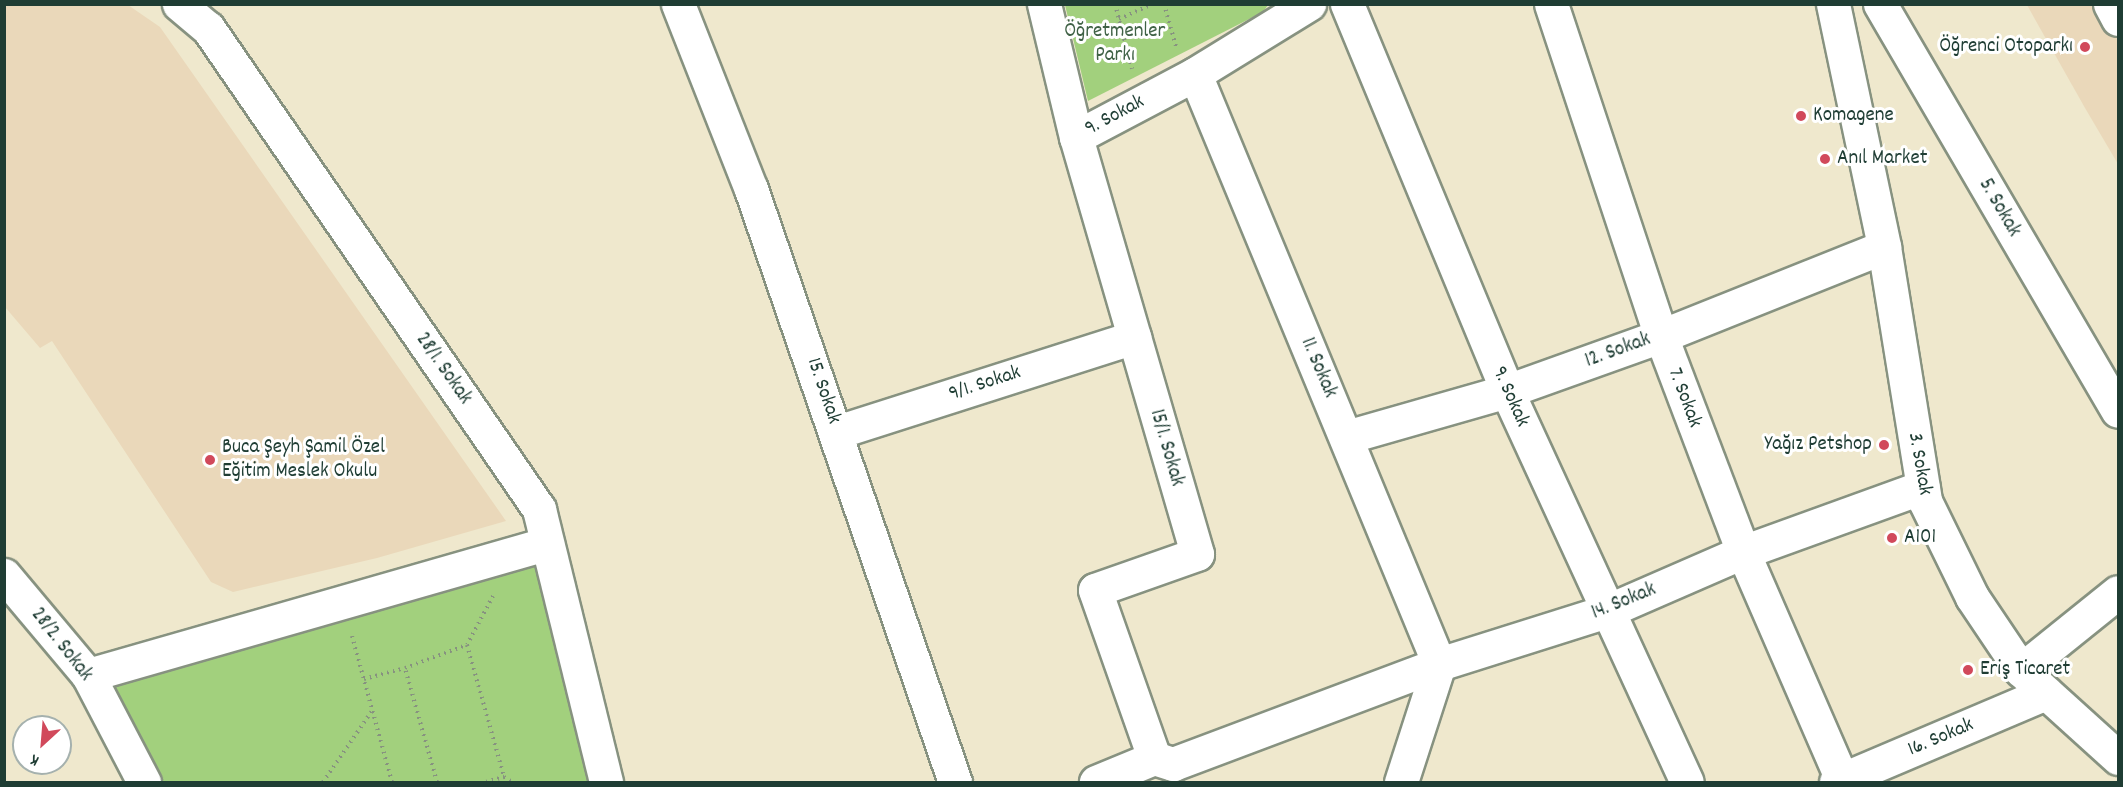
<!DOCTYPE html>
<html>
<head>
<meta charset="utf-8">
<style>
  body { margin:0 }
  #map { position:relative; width:2123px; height:787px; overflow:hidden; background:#efe8cd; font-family:Dekko,sans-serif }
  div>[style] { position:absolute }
  .built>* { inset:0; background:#ead8ba }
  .green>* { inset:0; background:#a2d07d }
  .path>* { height:4px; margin-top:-2px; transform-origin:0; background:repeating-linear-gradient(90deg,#879280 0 1.5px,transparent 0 6px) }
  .roads { filter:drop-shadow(2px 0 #879280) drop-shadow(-2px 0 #879280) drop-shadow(0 2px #879280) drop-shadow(0 -2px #879280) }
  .minor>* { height:33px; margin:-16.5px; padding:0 16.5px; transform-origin:16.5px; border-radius:16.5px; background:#fff }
  .tertiary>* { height:33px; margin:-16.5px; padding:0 16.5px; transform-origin:16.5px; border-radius:16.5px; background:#fff }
  .dots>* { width:16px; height:16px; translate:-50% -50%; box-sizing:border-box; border:3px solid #fff; border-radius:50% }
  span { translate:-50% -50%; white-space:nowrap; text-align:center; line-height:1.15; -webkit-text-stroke:6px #fff; paint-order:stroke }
  .park-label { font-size:21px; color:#406246 }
  .poi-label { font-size:21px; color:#1f3d34 }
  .right { translate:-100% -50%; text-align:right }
  .left { translate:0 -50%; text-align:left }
  .street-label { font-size:21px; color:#1f3d34 }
  .frame { position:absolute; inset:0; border:6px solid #1f3d34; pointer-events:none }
  .north { position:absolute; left:12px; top:715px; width:60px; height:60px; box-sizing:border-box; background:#fff; border:2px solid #a5b1ae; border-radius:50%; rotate:206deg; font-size:16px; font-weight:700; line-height:24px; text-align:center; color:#1f3d34 }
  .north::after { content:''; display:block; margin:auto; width:21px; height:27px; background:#d1495b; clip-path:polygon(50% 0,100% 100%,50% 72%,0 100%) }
</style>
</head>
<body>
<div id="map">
  <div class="built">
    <div style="clip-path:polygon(4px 5px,128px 5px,160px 27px,506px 521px,377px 558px,233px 592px,211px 582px,52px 341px,40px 348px,5px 307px)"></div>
    <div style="clip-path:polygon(2027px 5px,2118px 5px,2118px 164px,2085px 108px)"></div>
  </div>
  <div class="green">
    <div style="clip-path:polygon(1065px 5px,1065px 4px,1268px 5px,1263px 12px,1088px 101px)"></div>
    <div style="clip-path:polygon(545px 544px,606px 782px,144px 782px,88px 675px)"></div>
  </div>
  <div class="path">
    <div style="left:1115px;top:4px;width:67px;rotate:75.3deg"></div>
    <div style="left:1164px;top:4px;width:44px;rotate:74.1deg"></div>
    <div style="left:1119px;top:19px;width:37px;rotate:-24deg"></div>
    <div style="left:493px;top:596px;width:55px;rotate:118deg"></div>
    <div style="left:467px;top:645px;width:137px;rotate:74.3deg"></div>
    <div style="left:504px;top:777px;width:9px;rotate:32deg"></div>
    <div style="left:352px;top:636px;width:151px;rotate:74.7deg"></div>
    <div style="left:364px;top:679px;width:42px;rotate:-15deg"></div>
    <div style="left:323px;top:782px;width:86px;rotate:-55.4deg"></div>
    <div style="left:437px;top:782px;width:118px;rotate:-105.7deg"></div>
    <div style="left:405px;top:668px;width:66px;rotate:-20.4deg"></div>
    <div style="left:486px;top:782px;width:19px;rotate:-16deg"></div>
  </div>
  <div class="roads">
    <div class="minor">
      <div style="left:678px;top:4px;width:199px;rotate:68.5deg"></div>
      <div style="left:751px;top:189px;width:627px;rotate:71.02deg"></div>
      <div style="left:1044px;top:4px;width:137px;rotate:76.5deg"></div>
      <div style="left:1076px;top:137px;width:434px;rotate:73.8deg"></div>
      <div style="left:1197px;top:554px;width:108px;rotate:160.6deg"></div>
      <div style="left:1095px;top:590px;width:178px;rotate:70.6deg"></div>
      <div style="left:1154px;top:758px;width:63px;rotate:157.5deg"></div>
      <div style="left:1347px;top:4px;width:419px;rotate:67.5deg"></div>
      <div style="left:1507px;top:391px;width:430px;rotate:65.3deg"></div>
      <div style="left:1551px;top:4px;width:350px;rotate:71.7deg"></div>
      <div style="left:1661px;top:336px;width:231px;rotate:69.2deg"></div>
      <div style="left:1743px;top:552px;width:251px;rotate:66.5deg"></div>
      <div style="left:1880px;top:4px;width:471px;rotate:59.7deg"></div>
      <div style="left:2110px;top:4px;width:17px;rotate:62deg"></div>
      <div style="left:1076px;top:137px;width:135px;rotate:-27.9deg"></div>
      <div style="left:1195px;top:74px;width:134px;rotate:-31.6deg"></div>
      <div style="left:837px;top:432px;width:312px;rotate:-17.7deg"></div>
      <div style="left:1346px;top:437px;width:167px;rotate:-15.9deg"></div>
      <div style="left:1507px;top:391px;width:164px;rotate:-19.7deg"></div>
      <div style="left:1661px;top:336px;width:240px;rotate:-21.8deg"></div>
      <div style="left:4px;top:575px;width:131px;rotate:50deg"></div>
      <div style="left:88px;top:675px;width:121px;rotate:62.4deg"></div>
      <div style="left:2021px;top:670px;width:124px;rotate:-38.8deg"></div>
      <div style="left:88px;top:675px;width:475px;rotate:-16deg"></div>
      <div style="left:1154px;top:758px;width:20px;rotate:18deg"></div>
      <div style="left:1173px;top:764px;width:284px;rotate:-20.6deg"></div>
      <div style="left:1439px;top:664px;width:638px;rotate:-112.47deg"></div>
      <div style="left:1401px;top:782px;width:124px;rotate:-72.1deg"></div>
      <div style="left:1439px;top:664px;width:176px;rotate:-17.5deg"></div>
      <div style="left:1607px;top:611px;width:148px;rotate:-23.5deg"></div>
      <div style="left:1743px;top:552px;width:191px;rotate:-19.9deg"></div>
      <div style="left:1836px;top:782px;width:228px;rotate:-23deg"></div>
    </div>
    <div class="tertiary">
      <div style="left:179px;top:4px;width:38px;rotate:40deg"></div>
      <div style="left:208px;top:28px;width:584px;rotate:55.47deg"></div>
      <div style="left:539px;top:509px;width:281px;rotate:76.2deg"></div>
      <div style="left:1833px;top:4px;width:248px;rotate:78.1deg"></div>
      <div style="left:1884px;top:247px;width:257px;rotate:80.8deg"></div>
      <div style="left:1925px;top:501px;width:107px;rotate:63.9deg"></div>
      <div style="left:1972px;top:597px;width:88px;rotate:56.1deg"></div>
      <div style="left:2021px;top:670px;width:131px;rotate:42.2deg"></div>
    </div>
  </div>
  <div class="dots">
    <div style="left:2085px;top:47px;background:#d1495b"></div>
    <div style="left:1801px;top:116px;background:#d1495b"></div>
    <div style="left:1825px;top:159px;background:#d1495b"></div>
    <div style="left:1884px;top:445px;background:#d1495b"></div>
    <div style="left:210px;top:460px;background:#d1495b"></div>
    <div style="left:1892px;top:538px;background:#d1495b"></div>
    <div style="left:1968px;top:670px;background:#d1495b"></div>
  </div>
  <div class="park-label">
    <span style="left:1115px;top:44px">Öğretmenler<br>Parkı</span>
  </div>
  <div class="poi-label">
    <span class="right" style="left:2073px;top:47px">Öğrenci Otoparkı</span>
    <span class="left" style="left:1813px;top:116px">Komagene</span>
    <span class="left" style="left:1837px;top:159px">Anıl Market</span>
    <span class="right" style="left:1872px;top:445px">Yağız Petshop</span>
    <span class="left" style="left:222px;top:460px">Buca Şeyh Şamil Özel<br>Eğitim Meslek Okulu</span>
    <span class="left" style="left:1904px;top:538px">A101</span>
    <span class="left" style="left:1980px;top:670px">Eriş Ticaret</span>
  </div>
  <div class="street-label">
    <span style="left:1115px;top:116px;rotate:-28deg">9. Sokak</span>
    <span style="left:1999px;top:208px;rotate:60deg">5. Sokak</span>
    <span style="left:1618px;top:351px;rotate:-20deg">12. Sokak</span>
    <span style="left:1318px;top:368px;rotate:67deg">11. Sokak</span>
    <span style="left:443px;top:369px;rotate:55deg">28/1. Sokak</span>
    <span style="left:985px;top:384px;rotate:-18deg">9/1. Sokak</span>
    <span style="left:823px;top:391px;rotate:71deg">15. Sokak</span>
    <span style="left:1510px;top:397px;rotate:66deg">9. Sokak</span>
    <span style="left:1684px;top:398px;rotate:69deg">7. Sokak</span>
    <span style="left:1166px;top:448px;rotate:74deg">15/1. Sokak</span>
    <span style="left:1919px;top:464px;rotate:80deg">3. Sokak</span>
    <span style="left:1624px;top:602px;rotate:-22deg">14. Sokak</span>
    <span style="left:61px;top:645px;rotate:52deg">28/2. Sokak</span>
    <span style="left:1941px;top:738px;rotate:-23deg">16. Sokak</span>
  </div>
  <div class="frame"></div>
  <div class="north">K</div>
</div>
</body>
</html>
